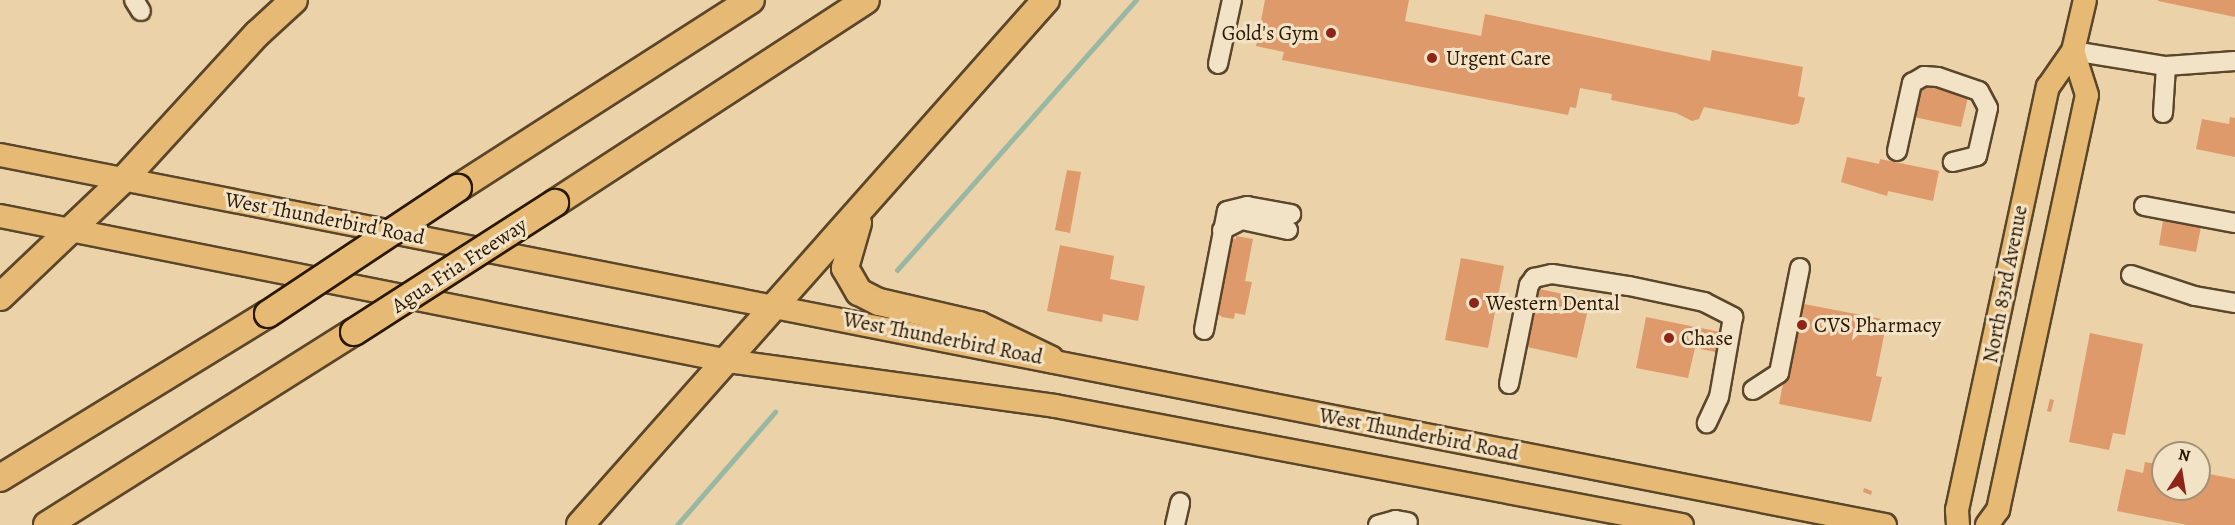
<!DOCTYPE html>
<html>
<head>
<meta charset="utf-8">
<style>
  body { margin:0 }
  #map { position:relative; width:2235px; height:525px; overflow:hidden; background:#ebd2a8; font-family:Alegreya,serif }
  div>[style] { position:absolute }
  .stream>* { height:5px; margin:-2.5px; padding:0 2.5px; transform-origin:2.5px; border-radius:2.5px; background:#99b8a4 }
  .building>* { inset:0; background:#df9a6b }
  .roads { filter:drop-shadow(2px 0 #5a462a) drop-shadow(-2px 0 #5a462a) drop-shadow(0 2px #5a462a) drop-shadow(0 -2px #5a462a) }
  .minor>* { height:18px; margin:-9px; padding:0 9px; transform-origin:9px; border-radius:9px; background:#f2e2c6 }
  .major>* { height:22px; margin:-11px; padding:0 11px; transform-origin:11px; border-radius:11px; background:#e6b974 }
  .highway>* { height:26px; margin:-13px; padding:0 13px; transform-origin:13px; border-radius:13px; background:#e6b974 }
  .bridges { filter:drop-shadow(2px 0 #2a1800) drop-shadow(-2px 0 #2a1800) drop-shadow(0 2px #2a1800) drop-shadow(0 -2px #2a1800) }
  .highway-bridge>* { height:26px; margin:-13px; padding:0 13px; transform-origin:13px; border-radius:13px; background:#e6b974 }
  .dots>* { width:16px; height:16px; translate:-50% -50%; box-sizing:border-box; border:3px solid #f2e2c6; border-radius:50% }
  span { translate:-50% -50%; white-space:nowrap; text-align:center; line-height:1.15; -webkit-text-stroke:6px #f2e2c6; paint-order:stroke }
  .poi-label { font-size:21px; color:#2a1800 }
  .right { translate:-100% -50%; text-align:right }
  .left { translate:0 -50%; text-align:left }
  .street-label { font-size:21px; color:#2a1800 }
  .north { position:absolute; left:2151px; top:441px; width:60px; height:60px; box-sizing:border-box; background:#f2e2c6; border:2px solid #a29177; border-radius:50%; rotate:12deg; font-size:16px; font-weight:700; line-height:24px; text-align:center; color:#2a1800 }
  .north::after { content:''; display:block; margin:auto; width:21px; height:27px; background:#8f2418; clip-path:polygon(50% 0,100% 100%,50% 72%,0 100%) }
</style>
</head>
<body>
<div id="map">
  <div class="stream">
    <div style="left:897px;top:270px;width:361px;rotate:-48.5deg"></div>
    <div style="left:677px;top:525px;width:150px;rotate:-49.1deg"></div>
  </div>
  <div class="building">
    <div style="clip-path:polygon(1265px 0,1409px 0,1405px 21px,1481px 36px,1485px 14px,1710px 61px,1712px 50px,1803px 67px,1798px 96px,1805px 98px,1799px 123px,1793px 125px,1704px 107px,1699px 119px,1692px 121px,1676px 113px,1611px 100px,1612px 94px,1580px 88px,1576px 108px,1570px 107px,1568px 115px,1282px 60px,1284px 52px,1256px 46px)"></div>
    <div style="clip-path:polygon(2235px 0,2235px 17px,2158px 1px,2158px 0)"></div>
    <div style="clip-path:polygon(1917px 82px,1969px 93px,1961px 127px,1909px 116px)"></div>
    <div style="clip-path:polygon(2230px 117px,2235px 118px,2235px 157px,2196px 149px,2202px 119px,2229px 124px)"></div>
    <div style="clip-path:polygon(1847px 157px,1879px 164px,1880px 159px,1939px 171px,1933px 201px,1888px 191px,1887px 196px,1841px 182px)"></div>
    <div style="clip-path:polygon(1067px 170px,1081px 172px,1070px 233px,1055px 230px)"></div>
    <div style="clip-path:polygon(2166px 202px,2202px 222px,2196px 252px,2159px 245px)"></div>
    <div style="clip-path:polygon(1236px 236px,1253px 239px,1245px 281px,1252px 282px,1245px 315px,1235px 313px,1234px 319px,1222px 317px,1217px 313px,1218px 308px,1213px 307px,1226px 237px,1236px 239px)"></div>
    <div style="clip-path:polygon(1060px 245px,1114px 256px,1110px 279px,1145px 286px,1138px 321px,1103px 314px,1102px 322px,1047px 311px)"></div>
    <div style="clip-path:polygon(1461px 258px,1504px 266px,1488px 348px,1445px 340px)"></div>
    <div style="clip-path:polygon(1535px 288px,1590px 300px,1577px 358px,1523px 346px)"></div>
    <div style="clip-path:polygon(1799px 303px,1887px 320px,1876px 376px,1882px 377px,1871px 422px,1779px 404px)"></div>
    <div style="clip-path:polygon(1646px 317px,1730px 334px,1726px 354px,1695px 348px,1688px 378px,1636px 368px)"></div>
    <div style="clip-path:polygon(2090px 333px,2143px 344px,2125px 435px,2113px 433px,2109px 450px,2069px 442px)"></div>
    <div style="clip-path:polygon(2050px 399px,2054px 400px,2051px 412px,2047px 411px)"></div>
    <div style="clip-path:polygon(2145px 462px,2163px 465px,2163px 489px,2199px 489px,2199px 472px,2235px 479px,2235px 525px,2187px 525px,2117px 511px,2126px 469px,2143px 473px)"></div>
    <div style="clip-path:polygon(1864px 488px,1872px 491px,1871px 495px,1863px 492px)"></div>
  </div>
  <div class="roads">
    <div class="minor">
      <div style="left:134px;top:0;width:13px;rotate:58deg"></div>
      <div style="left:2073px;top:51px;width:94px;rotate:9.2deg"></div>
      <div style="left:2166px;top:66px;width:69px;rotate:-4.1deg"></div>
      <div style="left:1218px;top:64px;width:66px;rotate:-77.7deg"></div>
      <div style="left:2163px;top:113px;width:47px;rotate:-86.3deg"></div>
      <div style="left:1897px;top:151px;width:70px;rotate:-77.6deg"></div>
      <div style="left:1912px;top:83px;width:14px;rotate:-30deg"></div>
      <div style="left:1924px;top:76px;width:14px;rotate:4deg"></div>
      <div style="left:1938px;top:77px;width:43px;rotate:18.9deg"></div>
      <div style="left:1979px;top:91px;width:19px;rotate:62deg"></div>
      <div style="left:1988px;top:108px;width:49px;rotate:102.9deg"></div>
      <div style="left:1977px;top:156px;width:25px;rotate:166deg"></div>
      <div style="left:2144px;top:206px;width:93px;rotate:10.6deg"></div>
      <div style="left:1222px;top:230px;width:22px;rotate:-27deg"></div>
      <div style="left:1242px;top:220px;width:47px;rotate:12.3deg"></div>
      <div style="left:2131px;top:275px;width:67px;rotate:18.2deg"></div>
      <div style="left:2195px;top:296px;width:41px;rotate:9.9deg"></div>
      <div style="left:1204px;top:330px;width:121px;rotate:-79.1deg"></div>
      <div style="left:1227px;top:211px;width:21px;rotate:-14deg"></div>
      <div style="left:1247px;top:206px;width:45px;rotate:10.3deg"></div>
      <div style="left:1509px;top:384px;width:101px;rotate:-78.6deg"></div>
      <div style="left:1529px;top:285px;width:9px;rotate:-54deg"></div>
      <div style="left:1534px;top:278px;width:18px;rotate:-13deg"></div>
      <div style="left:1552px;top:274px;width:78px;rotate:8.9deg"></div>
      <div style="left:1629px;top:286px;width:77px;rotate:12deg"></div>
      <div style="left:1704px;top:302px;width:33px;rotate:27deg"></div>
      <div style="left:1733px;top:317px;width:81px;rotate:99.9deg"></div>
      <div style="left:1719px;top:397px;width:29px;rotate:115deg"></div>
      <div style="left:1753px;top:390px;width:31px;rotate:-33deg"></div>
      <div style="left:1779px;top:373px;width:107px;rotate:-78.7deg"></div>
      <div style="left:1175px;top:525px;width:23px;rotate:-77deg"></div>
      <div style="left:1378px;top:525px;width:18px;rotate:-16deg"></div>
      <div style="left:1395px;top:520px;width:13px;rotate:9deg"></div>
    </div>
    <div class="major">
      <div style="left:0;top:155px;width:1921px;rotate:11.11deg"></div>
      <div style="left:0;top:216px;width:742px;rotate:11.26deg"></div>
      <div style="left:728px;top:361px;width:330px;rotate:7.8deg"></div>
      <div style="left:1055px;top:406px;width:638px;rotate:10.75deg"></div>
      <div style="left:1958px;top:525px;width:15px;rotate:-94deg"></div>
      <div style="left:1957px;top:510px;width:433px;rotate:-77.9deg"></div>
      <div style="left:2048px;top:87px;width:44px;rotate:-55.2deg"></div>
      <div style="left:2073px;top:51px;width:52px;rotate:-76.8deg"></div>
      <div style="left:1987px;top:525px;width:19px;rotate:-54deg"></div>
      <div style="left:1998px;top:510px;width:424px;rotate:-77.9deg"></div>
      <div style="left:2087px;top:95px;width:46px;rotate:-107.7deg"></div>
    </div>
    <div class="highway">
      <div style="left:458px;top:188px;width:348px;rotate:-32.7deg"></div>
      <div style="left:555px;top:203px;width:371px;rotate:-33.1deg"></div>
      <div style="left:858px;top:223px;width:47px;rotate:106.1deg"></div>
      <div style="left:845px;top:268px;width:28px;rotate:60deg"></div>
      <div style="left:859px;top:292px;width:22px;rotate:27deg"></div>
      <div style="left:879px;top:302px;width:103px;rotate:13deg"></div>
      <div style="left:979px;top:325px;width:79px;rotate:25.6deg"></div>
      <div style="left:0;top:297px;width:171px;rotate:-43.6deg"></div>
      <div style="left:124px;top:179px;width:197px;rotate:-47.5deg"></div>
      <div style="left:257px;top:34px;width:50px;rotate:-42.6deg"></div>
      <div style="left:0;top:478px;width:314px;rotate:-31.5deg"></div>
      <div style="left:47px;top:525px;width:363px;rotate:-32.2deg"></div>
      <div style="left:580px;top:525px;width:702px;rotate:-48.41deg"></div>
    </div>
  </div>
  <div class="bridges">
    <div class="highway-bridge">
      <div style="left:268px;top:314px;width:228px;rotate:-33.6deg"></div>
      <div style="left:354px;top:332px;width:239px;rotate:-32.7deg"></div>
    </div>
  </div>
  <div class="dots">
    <div style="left:1331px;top:33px;background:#8f2418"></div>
    <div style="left:1432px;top:58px;background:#8f2418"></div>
    <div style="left:1474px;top:303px;background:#8f2418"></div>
    <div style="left:1802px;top:325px;background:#8f2418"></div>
    <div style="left:1669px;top:338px;background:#8f2418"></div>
  </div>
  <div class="poi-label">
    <span class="right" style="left:1319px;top:33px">Gold's Gym</span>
    <span class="left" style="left:1446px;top:58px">Urgent Care</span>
    <span class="left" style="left:1486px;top:303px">Western Dental</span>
    <span class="left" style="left:1814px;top:325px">CVS Pharmacy</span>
    <span class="left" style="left:1681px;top:338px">Chase</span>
  </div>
  <div class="street-label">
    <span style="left:325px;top:218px;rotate:11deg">West Thunderbird Road</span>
    <span style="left:459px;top:265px;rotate:-33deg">Agua Fria Freeway</span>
    <span style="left:2005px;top:284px;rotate:-79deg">North 83rd Avenue</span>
    <span style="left:943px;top:338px;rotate:11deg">West Thunderbird Road</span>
    <span style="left:1419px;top:434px;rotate:11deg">West Thunderbird Road</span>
  </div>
  <div class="north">N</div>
</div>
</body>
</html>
